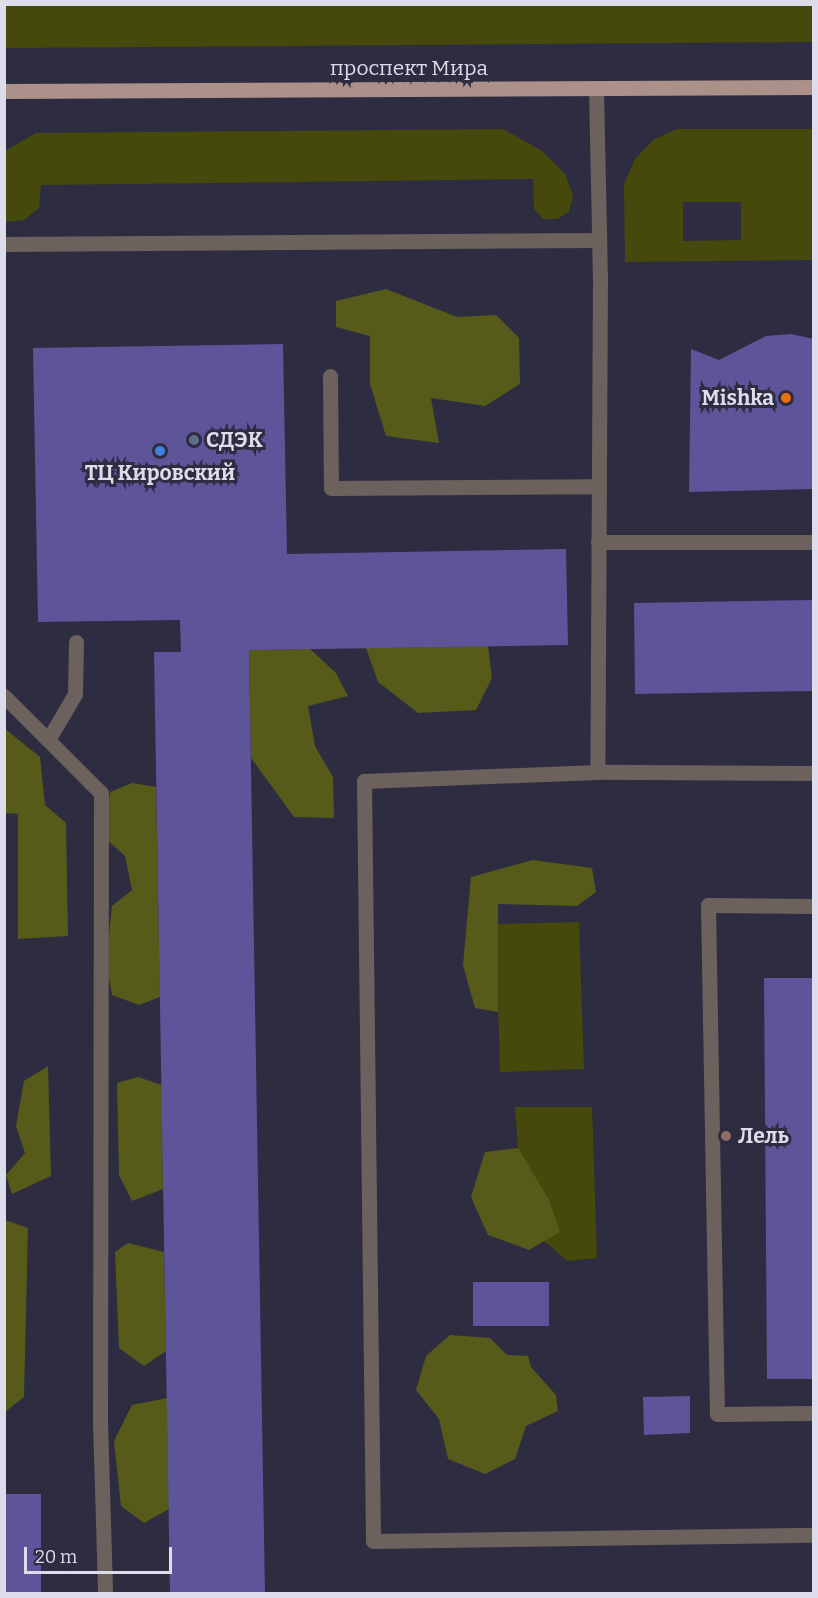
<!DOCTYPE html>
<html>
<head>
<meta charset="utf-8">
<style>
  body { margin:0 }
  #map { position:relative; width:818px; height:1598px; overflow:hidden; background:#2e2c41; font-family:Bitter,serif }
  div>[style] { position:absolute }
  .green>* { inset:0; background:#45490b }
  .forest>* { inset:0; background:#565b19 }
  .building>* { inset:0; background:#5d5499 }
  .lane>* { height:15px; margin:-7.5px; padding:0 7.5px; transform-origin:7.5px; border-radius:7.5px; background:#6d615d }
  .primary>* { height:15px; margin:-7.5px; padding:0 7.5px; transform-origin:7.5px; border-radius:7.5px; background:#ab9189 }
  .dots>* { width:16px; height:16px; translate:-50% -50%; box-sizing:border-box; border:3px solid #2e2c41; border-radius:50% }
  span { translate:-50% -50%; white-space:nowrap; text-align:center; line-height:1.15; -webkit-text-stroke:6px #2e2c41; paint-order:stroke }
  .street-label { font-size:21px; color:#dcdcea }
  .poi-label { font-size:21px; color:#dcdcea; font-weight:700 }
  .right { translate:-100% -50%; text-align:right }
  .left { translate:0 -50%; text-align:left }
  .frame { position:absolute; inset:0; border:6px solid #dcdcea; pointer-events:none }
  .scale { position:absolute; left:24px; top:1547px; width:148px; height:27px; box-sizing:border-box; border:3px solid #dcdcea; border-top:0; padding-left:8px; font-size:18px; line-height:21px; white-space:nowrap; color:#dcdcea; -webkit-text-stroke:4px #2e2c41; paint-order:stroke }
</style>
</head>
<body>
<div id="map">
  <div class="green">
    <div style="clip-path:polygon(813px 4px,813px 42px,5px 48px,5px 5px)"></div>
    <div style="clip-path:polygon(503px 129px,542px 151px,565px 174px,573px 196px,569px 212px,557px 219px,543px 219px,534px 209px,533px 179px,41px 185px,39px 208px,24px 220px,5px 222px,5px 151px,36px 133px)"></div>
    <div style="clip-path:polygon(evenodd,677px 129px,813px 129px,813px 260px,625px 262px,624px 184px,635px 159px,653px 140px,677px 129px,683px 202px,741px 202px,741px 240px,683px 241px,683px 202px)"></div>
    <div style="clip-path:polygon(579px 922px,584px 1069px,500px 1072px,496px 924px)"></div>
    <div style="clip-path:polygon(515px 1107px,592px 1107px,597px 1258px,567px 1261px,533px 1231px,518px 1148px)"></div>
  </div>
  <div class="forest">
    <div style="clip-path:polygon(386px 289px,457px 317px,496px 315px,519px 338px,520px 384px,485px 406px,431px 398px,439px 443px,386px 436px,370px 384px,370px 336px,336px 327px,336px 301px)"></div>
    <div style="clip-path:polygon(488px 646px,492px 678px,476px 710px,418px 713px,378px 682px,366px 648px)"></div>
    <div style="clip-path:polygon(310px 649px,336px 673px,348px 696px,308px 706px,315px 746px,333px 777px,334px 818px,294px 817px,251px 758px,249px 650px)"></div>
    <div style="clip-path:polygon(4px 728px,40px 757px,45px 805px,66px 823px,68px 936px,18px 939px,18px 814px,5px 813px)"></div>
    <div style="clip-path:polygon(132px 783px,156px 787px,160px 997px,139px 1005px,112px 995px,106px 962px,112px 906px,132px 890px,125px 856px,104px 837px,110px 792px)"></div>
    <div style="clip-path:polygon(533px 860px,592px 868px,596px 892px,577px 906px,498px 904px,498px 1012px,475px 1008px,463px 965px,471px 877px)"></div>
    <div style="clip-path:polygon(48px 1066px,51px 1176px,12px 1194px,6px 1175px,25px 1153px,16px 1126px,24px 1081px)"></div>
    <div style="clip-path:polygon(138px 1077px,162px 1085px,163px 1189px,132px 1201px,119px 1175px,117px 1083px)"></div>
    <div style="clip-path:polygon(518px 1148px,549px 1200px,560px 1232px,529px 1250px,488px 1235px,471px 1197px,485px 1152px)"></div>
    <div style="clip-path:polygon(5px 1220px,28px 1228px,24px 1397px,5px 1412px)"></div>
    <div style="clip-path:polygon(128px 1243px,164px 1252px,166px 1351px,144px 1366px,119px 1348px,115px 1252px)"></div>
    <div style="clip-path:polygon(450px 1335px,490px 1338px,507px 1355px,528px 1356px,531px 1367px,556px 1395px,558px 1411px,526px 1426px,515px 1459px,485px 1474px,448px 1459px,439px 1419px,416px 1390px,426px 1356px)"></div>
    <div style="clip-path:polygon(167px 1398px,169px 1509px,144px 1523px,121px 1506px,114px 1441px,132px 1405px)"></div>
  </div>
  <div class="building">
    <div style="clip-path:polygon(791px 334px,814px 339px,814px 489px,689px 492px,691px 349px,719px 360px,766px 336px)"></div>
    <div style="clip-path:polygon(283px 344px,287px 554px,566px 549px,568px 645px,249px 650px,265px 1594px,170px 1594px,154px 652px,181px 652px,180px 620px,38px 622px,33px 348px)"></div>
    <div style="clip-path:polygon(814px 600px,814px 691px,635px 694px,634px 603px)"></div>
    <div style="clip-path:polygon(764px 978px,814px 978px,814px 1379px,767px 1379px)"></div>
    <div style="clip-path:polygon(473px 1282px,549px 1282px,549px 1326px,473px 1326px)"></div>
    <div style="clip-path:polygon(690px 1396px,690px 1433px,644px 1435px,643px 1397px)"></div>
    <div style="clip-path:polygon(4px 1494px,41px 1494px,41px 1594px,4px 1594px)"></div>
  </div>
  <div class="lane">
    <div style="left:596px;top:89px;width:186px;rotate:88.8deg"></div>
    <div style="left:600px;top:275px;width:497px;rotate:90.3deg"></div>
    <div style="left:4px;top:244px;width:595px;rotate:-0.39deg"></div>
    <div style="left:330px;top:376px;width:112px;rotate:89.5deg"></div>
    <div style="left:331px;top:488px;width:268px;rotate:-0.4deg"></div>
    <div style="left:598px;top:542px;width:216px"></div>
    <div style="left:4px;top:696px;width:137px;rotate:45deg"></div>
    <div style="left:101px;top:793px;width:628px;rotate:90.09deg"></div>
    <div style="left:100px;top:1421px;width:173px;rotate:88.3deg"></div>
    <div style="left:48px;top:740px;width:53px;rotate:-59.6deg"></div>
    <div style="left:75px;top:694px;width:52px;rotate:-88.9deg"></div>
    <div style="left:814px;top:773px;width:217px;rotate:-179.7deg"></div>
    <div style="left:597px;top:772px;width:233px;rotate:177.8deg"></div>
    <div style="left:364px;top:781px;width:760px;rotate:89.32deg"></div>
    <div style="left:373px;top:1541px;width:441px;rotate:-0.8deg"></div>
    <div style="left:814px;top:906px;width:106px;rotate:-179.5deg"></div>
    <div style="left:708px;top:905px;width:509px;rotate:88.99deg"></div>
    <div style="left:717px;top:1414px;width:97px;rotate:-0.6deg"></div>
  </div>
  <div class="primary">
    <div style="left:4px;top:91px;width:810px;rotate:-0.28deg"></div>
  </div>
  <div class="dots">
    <div style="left:786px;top:398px;background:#e8710a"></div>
    <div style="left:194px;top:440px;background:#5c6f8a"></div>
    <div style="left:160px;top:451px;background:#3f7fe0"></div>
    <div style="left:726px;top:1136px;background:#8d6e63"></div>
  </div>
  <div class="street-label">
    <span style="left:409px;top:68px">проспект Мира</span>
  </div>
  <div class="poi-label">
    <span class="right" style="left:774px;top:398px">Mishka</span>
    <span class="left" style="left:206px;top:440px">СДЭК</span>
    <span style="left:160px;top:473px">ТЦ Кировский</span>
    <span class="left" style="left:738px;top:1136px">Лель</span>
  </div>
  <div class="frame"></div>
  <div class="scale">20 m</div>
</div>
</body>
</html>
